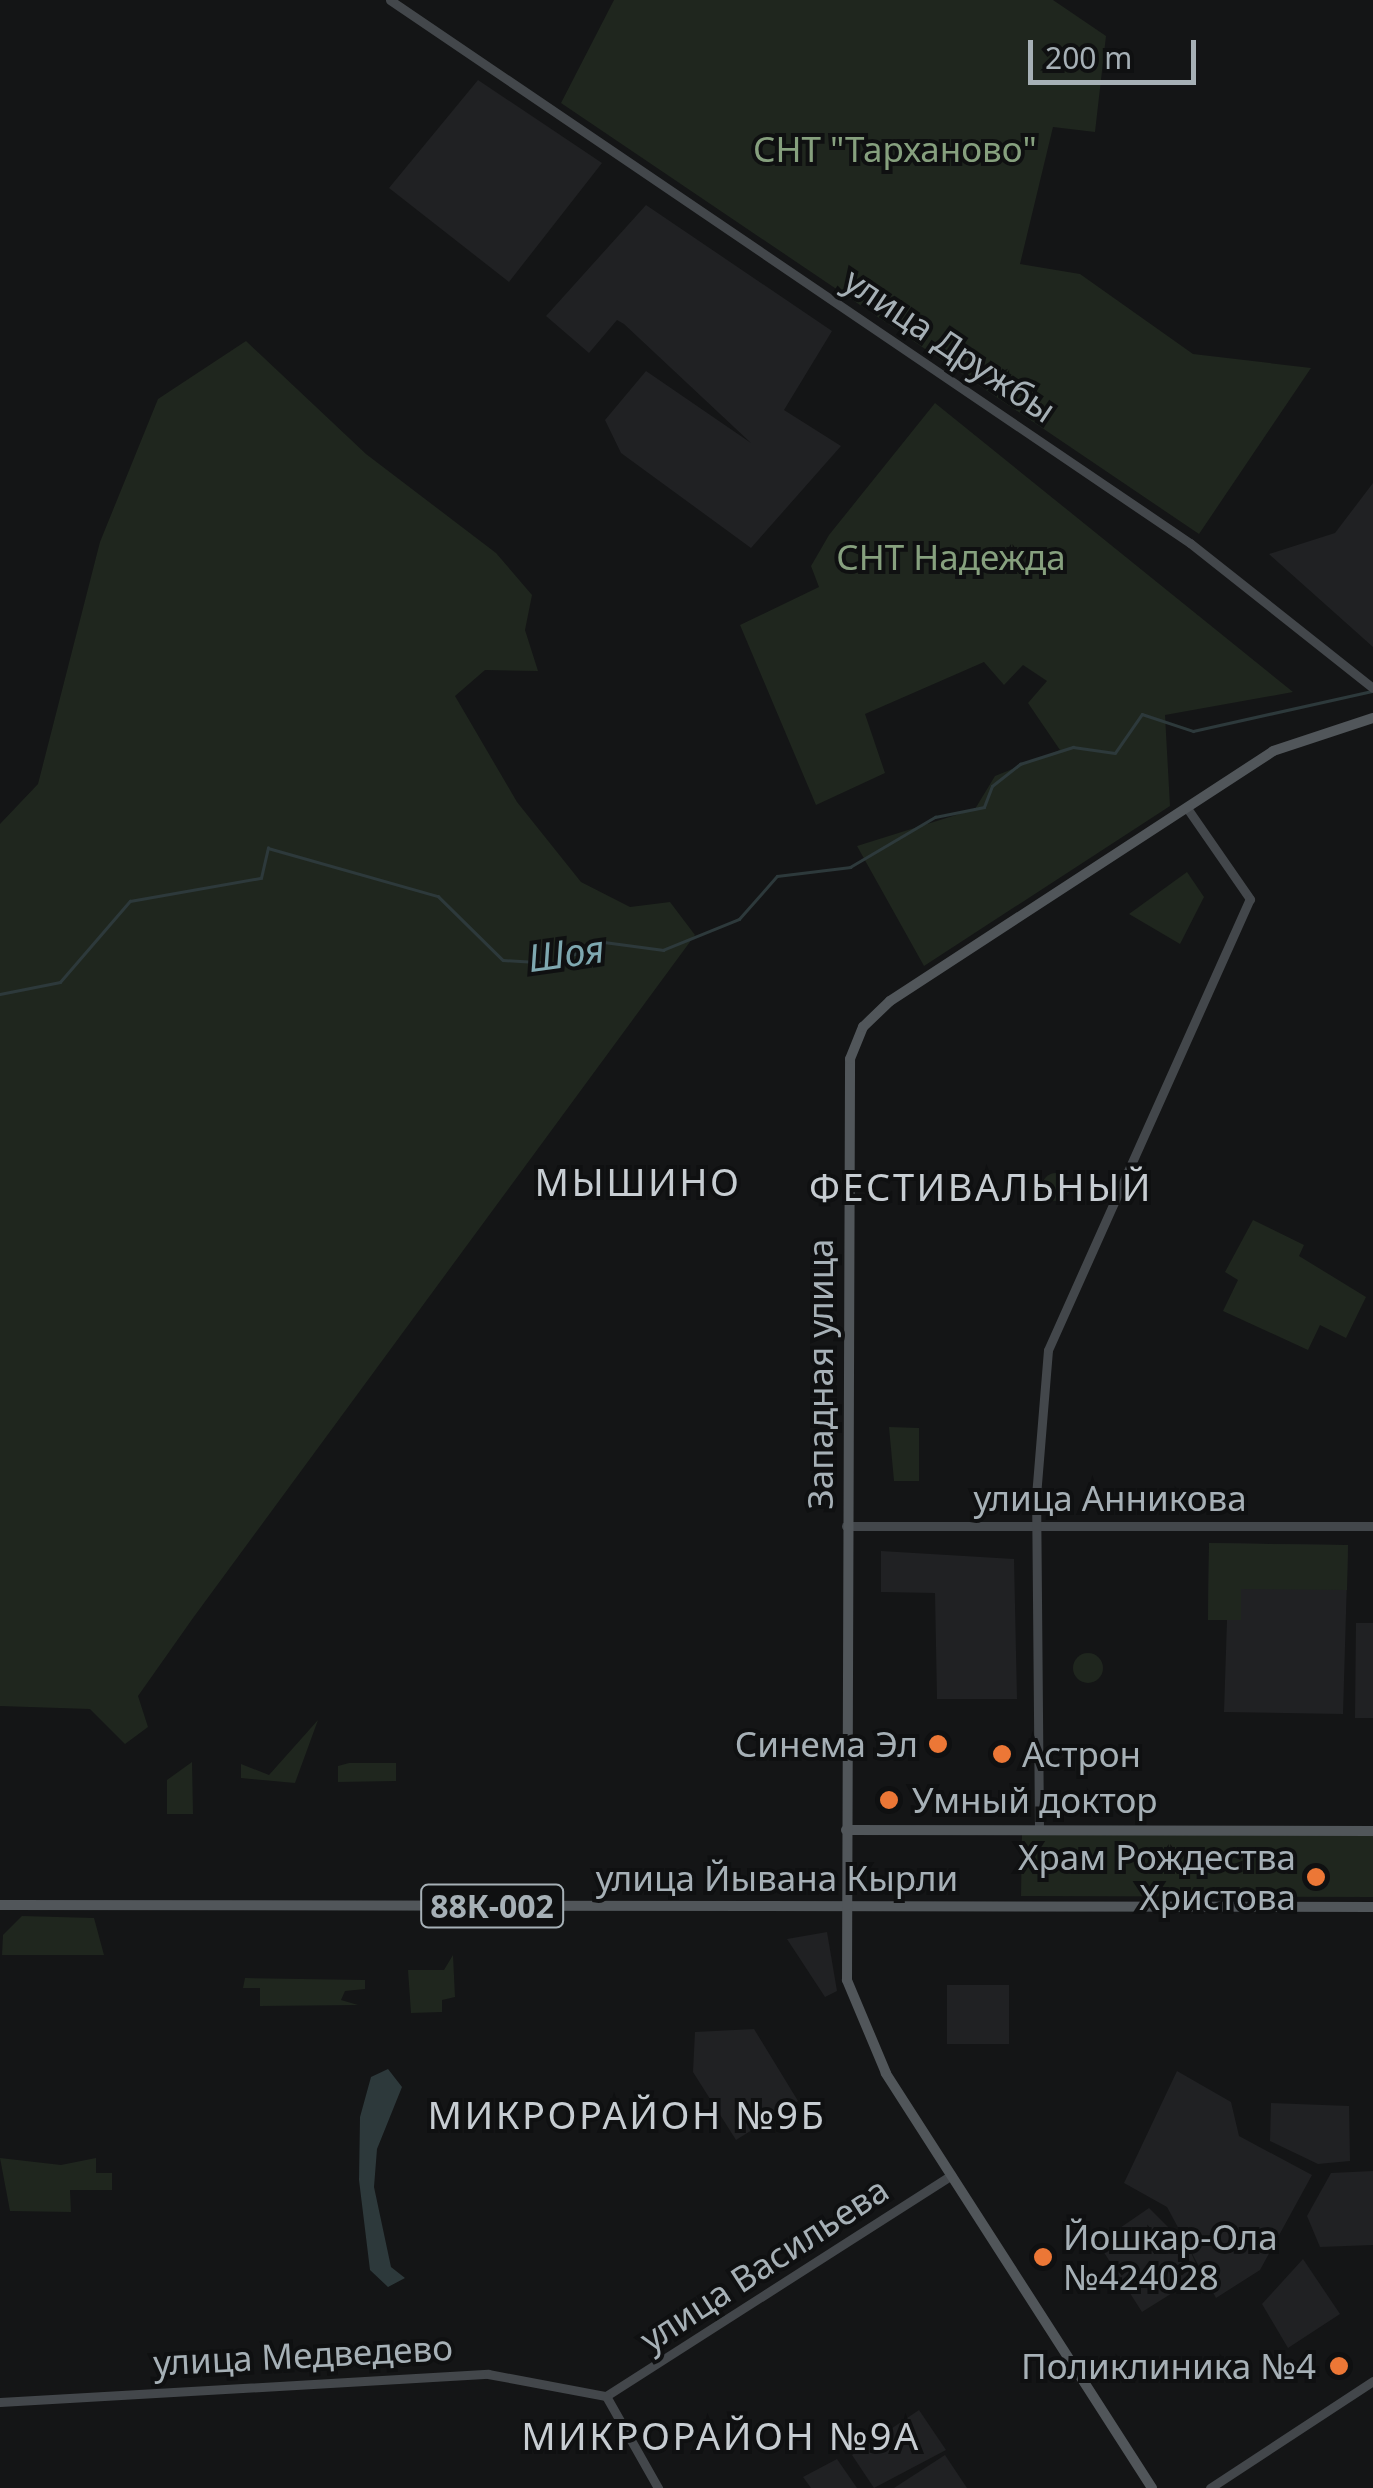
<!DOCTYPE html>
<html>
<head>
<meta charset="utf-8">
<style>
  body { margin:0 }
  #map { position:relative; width:1373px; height:2488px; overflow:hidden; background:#141516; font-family:"Noto Sans",sans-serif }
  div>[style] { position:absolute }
  .built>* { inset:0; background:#202123 }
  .green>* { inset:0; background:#1f261e }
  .round { border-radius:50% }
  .water>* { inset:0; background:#2d393b }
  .stream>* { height:2.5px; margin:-1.25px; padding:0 1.25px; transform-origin:1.25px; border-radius:1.25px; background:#2d393b }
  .secondary>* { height:9px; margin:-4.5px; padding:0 4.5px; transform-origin:4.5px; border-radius:4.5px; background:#43474b }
  .primary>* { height:10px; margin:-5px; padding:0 5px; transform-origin:5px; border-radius:5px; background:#51565a }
  .dots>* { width:28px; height:28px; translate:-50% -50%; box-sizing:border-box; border:5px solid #0f1011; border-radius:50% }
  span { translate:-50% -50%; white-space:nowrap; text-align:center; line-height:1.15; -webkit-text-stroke:8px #0f1011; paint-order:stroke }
  .shield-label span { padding:2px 8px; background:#0f1011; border:2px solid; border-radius:8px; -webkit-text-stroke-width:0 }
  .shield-label { font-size:32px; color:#a6b0b6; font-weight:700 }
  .park-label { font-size:35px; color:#86a07e }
  .street-label { font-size:35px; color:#a6b0b6 }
  .poi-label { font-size:35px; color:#a6b0b6 }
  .right { translate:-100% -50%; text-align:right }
  .left { translate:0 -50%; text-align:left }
  .water-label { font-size:38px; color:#7ea8b0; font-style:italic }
  .neighbourhood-label { font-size:38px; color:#c7cdd2; letter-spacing:2.5px }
  .scale { position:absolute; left:1028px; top:40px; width:168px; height:45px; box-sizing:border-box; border:5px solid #a6b0b6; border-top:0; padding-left:12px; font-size:30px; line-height:35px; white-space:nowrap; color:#a6b0b6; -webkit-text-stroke:8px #0f1011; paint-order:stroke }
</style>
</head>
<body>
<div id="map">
  <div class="built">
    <div style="clip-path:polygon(478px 80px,602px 163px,509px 282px,389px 188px)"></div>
    <div style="clip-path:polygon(646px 205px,832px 331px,784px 410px,841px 446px,751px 548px,621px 453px,605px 420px,646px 371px,751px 443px,624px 324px,617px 320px,589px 353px,546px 316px)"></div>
    <div style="clip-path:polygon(1373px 483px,1373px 647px,1269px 554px,1335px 533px)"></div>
    <div style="clip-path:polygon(1209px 1543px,1348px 1545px,1343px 1714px,1224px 1712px,1227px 1620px,1208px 1620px)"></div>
    <div style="clip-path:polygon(881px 1551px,1014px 1559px,1017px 1699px,937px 1699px,935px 1593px,881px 1592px)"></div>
    <div style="clip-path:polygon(1356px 1623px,1373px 1623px,1373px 1718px,1355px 1718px)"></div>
    <div style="clip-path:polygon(827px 1932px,837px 1991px,825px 1997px,787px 1939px)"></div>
    <div style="clip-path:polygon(947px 1985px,1009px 1985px,1009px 2044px,947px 2044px)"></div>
    <div style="clip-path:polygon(754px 2029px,798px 2101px,736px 2140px,693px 2072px,695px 2032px)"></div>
    <div style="clip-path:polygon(1177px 2071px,1231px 2102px,1239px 2136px,1312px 2175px,1260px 2270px,1216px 2298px,1167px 2207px,1124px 2183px)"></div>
    <div style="clip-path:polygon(1271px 2103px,1349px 2106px,1350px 2161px,1318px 2164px,1270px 2141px)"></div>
    <div style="clip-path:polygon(1373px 2171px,1373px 2245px,1320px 2247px,1307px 2216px,1331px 2173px)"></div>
    <div style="clip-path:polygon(1149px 2208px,1189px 2248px,1201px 2275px,1142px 2312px,1098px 2243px)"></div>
    <div style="clip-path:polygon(1303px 2259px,1340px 2314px,1288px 2348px,1262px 2304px)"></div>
    <div style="clip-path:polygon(919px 2410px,946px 2450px,874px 2488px,852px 2455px)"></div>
    <div style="clip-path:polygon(945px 2455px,967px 2488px,894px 2488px)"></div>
    <div style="clip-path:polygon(837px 2459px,857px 2488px,811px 2488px,803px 2477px)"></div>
  </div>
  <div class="green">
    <div style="clip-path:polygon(614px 0,1053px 0,1106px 36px,1095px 132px,1053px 127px,1020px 264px,1080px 274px,1193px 354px,1311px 368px,1199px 534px,561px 103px)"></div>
    <div style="clip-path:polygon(246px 341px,366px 454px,496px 553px,532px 595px,525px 630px,538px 671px,485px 670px,455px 696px,517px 802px,581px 882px,630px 907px,670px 902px,695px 935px,193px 1618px,138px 1696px,148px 1727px,125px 1744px,90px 1709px,0 1706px,0 824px,38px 784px,100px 542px,158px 399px)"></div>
    <div style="clip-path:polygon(935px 403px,1293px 692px,1165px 715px,1170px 806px,924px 966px,857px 846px,975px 809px,995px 776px,1060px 750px,1028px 703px,1047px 681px,1023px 665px,1004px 685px,984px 662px,865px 714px,885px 773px,816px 805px,740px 625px,819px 587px,811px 566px,829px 535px)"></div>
    <div style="clip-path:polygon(1187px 872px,1204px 897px,1180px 944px,1129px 914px)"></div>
    <div class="round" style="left:1042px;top:1173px;width:28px;height:28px"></div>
    <div style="clip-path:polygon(1253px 1220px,1304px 1245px,1299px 1256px,1366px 1297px,1346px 1338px,1320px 1325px,1308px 1350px,1223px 1311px,1238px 1280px,1225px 1272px)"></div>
    <div style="clip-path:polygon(889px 1427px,919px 1428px,919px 1481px,894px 1481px)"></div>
    <div style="clip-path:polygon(1209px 1543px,1348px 1545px,1347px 1590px,1241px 1589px,1241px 1620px,1208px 1620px)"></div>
    <div class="round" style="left:1073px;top:1653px;width:30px;height:30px"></div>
    <div style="clip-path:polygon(318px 1720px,295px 1783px,241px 1778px,241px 1764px,269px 1775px)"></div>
    <div style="clip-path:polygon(192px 1762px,193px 1814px,167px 1814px,167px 1780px)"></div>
    <div style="clip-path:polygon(396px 1763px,396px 1781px,338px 1782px,338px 1766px,349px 1763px)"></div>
    <div style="clip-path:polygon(1022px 1834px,1373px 1834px,1373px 1897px,1021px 1896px)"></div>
    <div style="clip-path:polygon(22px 1916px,94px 1918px,104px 1955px,2px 1955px,3px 1935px)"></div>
    <div style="clip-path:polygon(453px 1955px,455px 1997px,442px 2000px,442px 2012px,411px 2013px,408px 1970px,444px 1970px)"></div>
    <div style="clip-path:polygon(245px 1978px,365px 1980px,365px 1989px,345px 1991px,341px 2000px,358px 2005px,260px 2006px,260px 1988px,243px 1988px)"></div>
    <div style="clip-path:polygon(0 2158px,61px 2165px,96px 2158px,96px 2173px,112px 2173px,112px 2190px,70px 2190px,71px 2212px,10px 2211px)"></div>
  </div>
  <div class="water">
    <div style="clip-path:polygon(388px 2069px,402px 2087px,377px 2149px,374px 2187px,391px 2267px,405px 2278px,388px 2287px,370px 2270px,359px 2180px,360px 2117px,371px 2077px)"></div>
  </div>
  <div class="stream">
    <div style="left:0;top:994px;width:61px;rotate:-11.3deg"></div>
    <div style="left:60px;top:982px;width:107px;rotate:-49.2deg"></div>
    <div style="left:130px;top:901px;width:133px;rotate:-10deg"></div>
    <div style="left:261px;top:878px;width:31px;rotate:-77deg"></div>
    <div style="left:268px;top:848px;width:177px;rotate:15.8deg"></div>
    <div style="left:438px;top:896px;width:91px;rotate:44.6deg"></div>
    <div style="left:503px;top:960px;width:50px;rotate:3.4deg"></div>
    <div style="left:553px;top:963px;width:55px;rotate:-22.4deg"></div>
    <div style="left:604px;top:942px;width:60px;rotate:7.7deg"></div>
    <div style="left:663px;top:950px;width:82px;rotate:-22.2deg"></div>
    <div style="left:739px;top:919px;width:57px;rotate:-48.5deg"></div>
    <div style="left:777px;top:876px;width:74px;rotate:-7deg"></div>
    <div style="left:850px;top:867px;width:99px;rotate:-30.5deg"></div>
    <div style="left:935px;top:817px;width:50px;rotate:-11.5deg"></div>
    <div style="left:984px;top:807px;width:22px;rotate:-69deg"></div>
    <div style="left:992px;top:786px;width:36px;rotate:-38deg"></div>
    <div style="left:1020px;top:764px;width:56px;rotate:-17.8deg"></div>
    <div style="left:1073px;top:747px;width:42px;rotate:8.1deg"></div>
    <div style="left:1115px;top:753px;width:47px;rotate:-55.3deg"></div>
    <div style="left:1142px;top:714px;width:54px;rotate:18.4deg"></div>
    <div style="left:1193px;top:731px;width:183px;rotate:-12.6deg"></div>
  </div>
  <div class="secondary">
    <div style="left:390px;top:0;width:967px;rotate:34.17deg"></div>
    <div style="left:1190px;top:543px;width:233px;rotate:38.4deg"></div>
    <div style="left:1187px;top:808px;width:111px;rotate:55.3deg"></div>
    <div style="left:846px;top:1526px;width:527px"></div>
    <div style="left:1039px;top:1829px;width:333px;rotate:-90.5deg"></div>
    <div style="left:1036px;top:1496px;width:146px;rotate:-85.3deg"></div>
    <div style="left:1048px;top:1350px;width:494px;rotate:-65.9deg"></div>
    <div style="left:606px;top:2396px;width:410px;rotate:-32.6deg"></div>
    <div style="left:606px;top:2396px;width:106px;rotate:60.5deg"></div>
    <div style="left:0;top:2402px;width:489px;rotate:-3.3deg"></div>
    <div style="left:488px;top:2374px;width:120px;rotate:10.6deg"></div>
    <div style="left:1210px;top:2488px;width:195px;rotate:-33.3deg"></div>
  </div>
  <div class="primary">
    <div style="left:846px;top:1830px;width:527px;rotate:0.11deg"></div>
    <div style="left:0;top:1905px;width:1373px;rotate:0.08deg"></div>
    <div style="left:1152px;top:2488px;width:493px;rotate:-122.7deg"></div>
    <div style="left:886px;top:2073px;width:101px;rotate:-112.8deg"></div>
    <div style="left:847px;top:1980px;width:921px;rotate:-89.81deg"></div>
    <div style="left:850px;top:1059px;width:35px;rotate:-68deg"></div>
    <div style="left:863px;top:1027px;width:37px;rotate:-44deg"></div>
    <div style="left:890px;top:1001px;width:457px;rotate:-33.1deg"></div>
    <div style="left:1273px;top:751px;width:105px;rotate:-18.3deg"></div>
  </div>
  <div class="dots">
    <div style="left:938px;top:1744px;background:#ec7736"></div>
    <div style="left:1002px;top:1754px;background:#ec7736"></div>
    <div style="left:889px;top:1800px;background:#ec7736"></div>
    <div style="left:1316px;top:1877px;background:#ec7736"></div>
    <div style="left:1043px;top:2257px;background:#ec7736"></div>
    <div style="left:1339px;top:2366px;background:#ec7736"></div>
  </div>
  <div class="shield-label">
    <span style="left:492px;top:1906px">88К-002</span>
  </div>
  <div class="park-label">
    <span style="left:895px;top:149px">СНТ "Тарханово"</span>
    <span style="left:951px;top:557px">СНТ Надежда</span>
  </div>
  <div class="street-label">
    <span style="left:950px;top:345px;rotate:34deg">улица Дружбы</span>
    <span style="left:820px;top:1374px;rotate:-90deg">Западная улица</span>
    <span style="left:1110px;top:1498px">улица Анникова</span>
    <span style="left:777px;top:1878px">улица Йывана Кырли</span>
    <span style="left:764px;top:2264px;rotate:-33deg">улица Васильева</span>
    <span style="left:303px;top:2355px;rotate:-3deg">улица Медведево</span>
  </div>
  <div class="poi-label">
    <span class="right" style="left:918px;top:1744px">Синема Эл</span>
    <span class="left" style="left:1022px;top:1754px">Астрон</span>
    <span class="left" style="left:912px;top:1800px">Умный доктор</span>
    <span class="right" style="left:1296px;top:1877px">Храм Рождества<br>Христова</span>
    <span class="left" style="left:1063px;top:2257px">Йошкар-Ола<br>№424028</span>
    <span class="right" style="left:1316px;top:2366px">Поликлиника №4</span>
  </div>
  <div class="water-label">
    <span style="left:566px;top:953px;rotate:-8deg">Шоя</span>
  </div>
  <div class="neighbourhood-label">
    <span style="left:638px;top:1182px">МЫШИНО</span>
    <span style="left:981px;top:1187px">ФЕСТИВАЛЬНЫЙ</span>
    <span style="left:627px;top:2115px">МИКРОРАЙОН №9Б</span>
    <span style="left:721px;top:2436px">МИКРОРАЙОН №9А</span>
  </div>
  <div class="scale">200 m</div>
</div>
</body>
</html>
